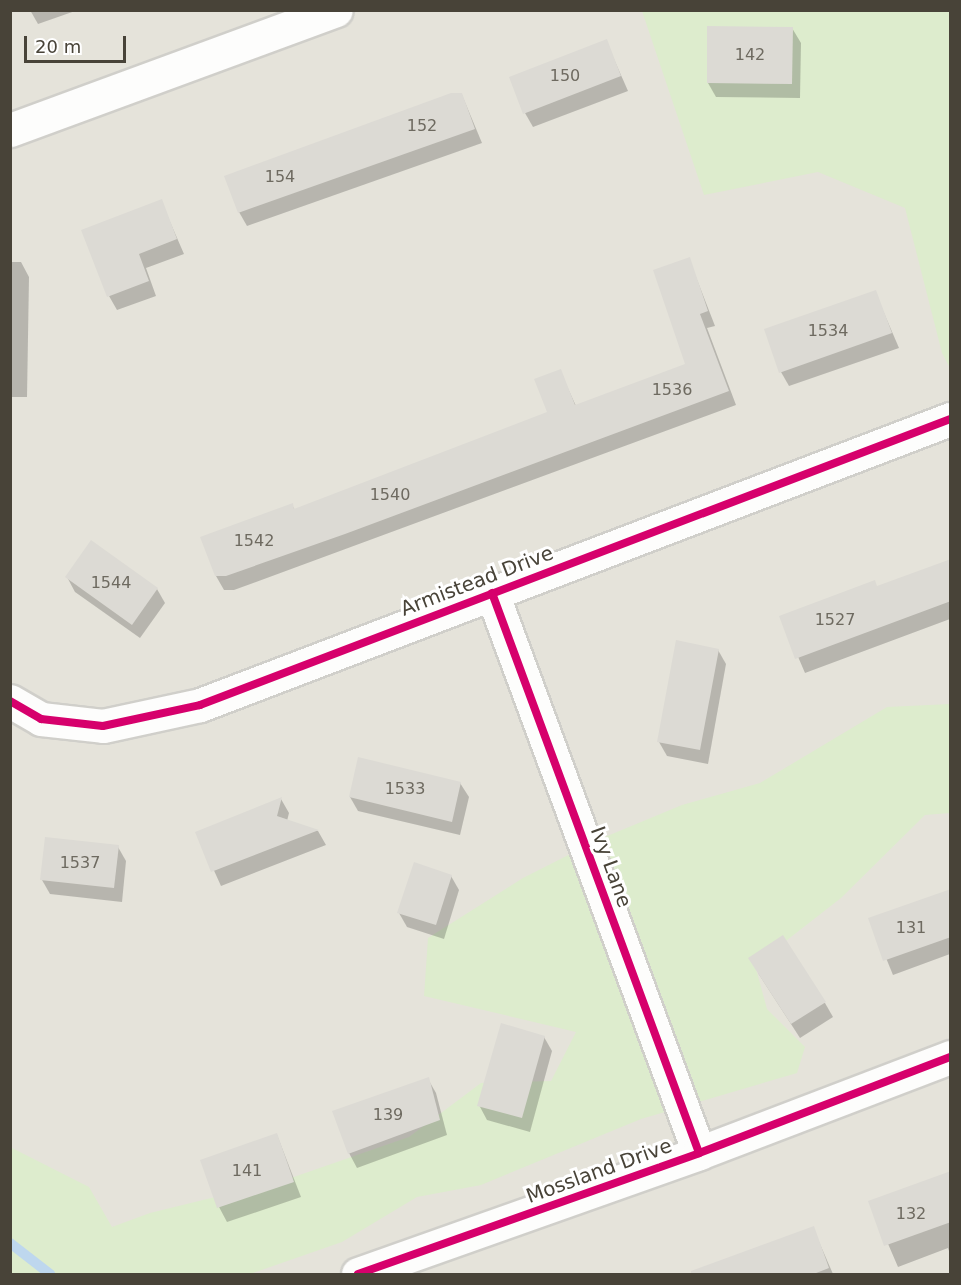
<!DOCTYPE html>
<html>
<head>
<meta charset="utf-8">
<style>
  body { margin:0 }
  #map { position:relative; width:961px; height:1285px; overflow:hidden; background:#f2f1ec; font-family:"DejaVu Sans",sans-serif }
  div>[style] { position:absolute }
  .residential>* { inset:0; background:#e5e3da }
  .green>* { inset:0; background:#ddeccd }
  .shadow>* { inset:0; background:#0003 }
  .stream>* { height:10px; margin:-5px; padding:0 5px; transform-origin:5px; border-radius:5px; background:#bed7ee }
  .building>* { inset:0; background:#dcdad4 }
  .roads { filter:drop-shadow(2px 0 #d0cfca) drop-shadow(-2px 0 #d0cfca) drop-shadow(0 2px #d0cfca) drop-shadow(0 -2px #d0cfca) }
  .street>* { height:33px; margin:-16.5px; padding:0 16.5px; transform-origin:16.5px; border-radius:16.5px; background:#fdfdfc }
  .cycleway>* { height:8px; margin:-4px; padding:0 4px; transform-origin:4px; border-radius:4px; background:#d6006c }
  span { translate:-50% -50%; white-space:nowrap; text-align:center; line-height:1.15; -webkit-text-stroke:6px #fff; paint-order:stroke }
  .number-label { font-size:16px; color:#6e6a60 }
  .number-label span { -webkit-text-stroke-width:0 }
  .street-label { font-size:20px; color:#484338 }
  .frame { position:absolute; inset:0; border:12px solid #484338; pointer-events:none }
  .scale { position:absolute; left:24px; top:36px; width:102px; height:27px; box-sizing:border-box; border:3px solid #484338; border-top:0; padding-left:8px; font-size:18px; line-height:21px; white-space:nowrap; color:#484338; -webkit-text-stroke:4px #fff; paint-order:stroke }
</style>
</head>
<body>
<div id="map">
  <div class="residential">
    <div style="clip-path:polygon(10px 11px,950px 11px,950px 1274px,11px 1274px)"></div>
  </div>
  <div class="green">
    <div style="clip-path:polygon(642px 11px,950px 11px,950px 368px,942px 353px,905px 208px,818px 172px,704px 195px)"></div>
    <div style="clip-path:polygon(950px 704px,950px 813px,925px 815px,841px 898px,755px 965px,767px 1009px,805px 1047px,797px 1073px,641px 1119px,481px 1185px,417px 1197px,342px 1242px,250px 1274px,11px 1274px,10px 1147px,89px 1187px,112px 1227px,150px 1213px,288px 1179px,409px 1137px,481px 1083px,551px 1081px,576px 1032px,424px 996px,428px 938px,523px 878px,600px 839px,682px 805px,760px 783px,887px 707px)"></div>
  </div>
  <div class="shadow">
    <div style="clip-path:polygon(30px 10px,78px 10px,38px 24px)"></div>
    <div style="clip-path:polygon(792px 28px,801px 43px,800px 98px,716px 97px,708px 83px)"></div>
    <div style="clip-path:polygon(606px 41px,628px 91px,533px 127px,525px 113px)"></div>
    <div style="clip-path:polygon(462px 95px,482px 143px,247px 226px,239px 212px)"></div>
    <div style="clip-path:polygon(161px 201px,184px 254px,146px 268px,156px 296px,117px 310px,109px 296px)"></div>
    <div style="clip-path:polygon(689px 259px,715px 326px,707px 328px,736px 405px,234px 590px,224px 590px,216px 576px,292px 505px,295px 510px,549px 413px,560px 371px,576px 406px,687px 365px)"></div>
    <div style="clip-path:polygon(10px 262px,21px 262px,29px 277px,27px 397px,10px 397px)"></div>
    <div style="clip-path:polygon(875px 292px,899px 348px,789px 386px,781px 372px)"></div>
    <div style="clip-path:polygon(950px 560px,950px 619px,805px 673px,781px 617px,878px 588px)"></div>
    <div style="clip-path:polygon(67px 577px,157px 589px,165px 603px,140px 638px,75px 592px)"></div>
    <div style="clip-path:polygon(718px 650px,726px 664px,708px 764px,667px 756px,659px 742px)"></div>
    <div style="clip-path:polygon(460px 783px,469px 797px,460px 835px,358px 811px,350px 797px)"></div>
    <div style="clip-path:polygon(281px 799px,289px 813px,287px 821px,318px 831px,326px 845px,221px 886px,197px 833px)"></div>
    <div style="clip-path:polygon(118px 847px,126px 861px,122px 902px,50px 894px,42px 880px)"></div>
    <div style="clip-path:polygon(451px 876px,459px 890px,444px 939px,407px 927px,399px 913px)"></div>
    <div style="clip-path:polygon(950px 900px,950px 954px,893px 975px,870px 919px)"></div>
    <div style="clip-path:polygon(758px 973px,825px 1003px,833px 1017px,800px 1038px)"></div>
    <div style="clip-path:polygon(544px 1037px,552px 1051px,530px 1132px,487px 1120px,479px 1105px)"></div>
    <div style="clip-path:polygon(428px 1079px,436px 1093px,447px 1135px,357px 1168px,349px 1153px)"></div>
    <div style="clip-path:polygon(277px 1135px,301px 1197px,227px 1222px,219px 1207px)"></div>
    <div style="clip-path:polygon(950px 1173px,950px 1254px,948px 1248px,898px 1267px,870px 1202px)"></div>
    <div style="clip-path:polygon(813px 1228px,833px 1274px,739px 1274px)"></div>
  </div>
  <div class="stream">
    <div style="left:10px;top:1243px;width:51px;rotate:37.8deg"></div>
  </div>
  <div class="building">
    <div style="clip-path:polygon(707px 26px,793px 27px,792px 84px,707px 83px)"></div>
    <div style="clip-path:polygon(607px 39px,621px 76px,523px 114px,509px 77px)"></div>
    <div style="clip-path:polygon(451px 93px,462px 93px,475px 129px,238px 213px,224px 176px)"></div>
    <div style="clip-path:polygon(162px 199px,177px 239px,139px 254px,149px 281px,107px 297px,81px 230px)"></div>
    <div style="clip-path:polygon(690px 257px,708px 311px,700px 314px,729px 391px,345px 534px,226px 576px,215px 576px,200px 537px,293px 503px,294px 509px,547px 412px,534px 379px,561px 369px,575px 405px,685px 364px,653px 270px)"></div>
    <div style="clip-path:polygon(876px 290px,892px 333px,779px 373px,764px 329px)"></div>
    <div style="clip-path:polygon(91px 540px,158px 588px,132px 625px,65px 577px)"></div>
    <div style="clip-path:polygon(951px 559px,951px 601px,795px 659px,779px 616px,875px 580px,877px 586px)"></div>
    <div style="clip-path:polygon(676px 640px,719px 649px,700px 750px,657px 742px)"></div>
    <div style="clip-path:polygon(358px 757px,461px 782px,452px 822px,349px 797px)"></div>
    <div style="clip-path:polygon(282px 797px,277px 816px,319px 830px,211px 872px,195px 832px)"></div>
    <div style="clip-path:polygon(45px 837px,119px 845px,114px 888px,40px 880px)"></div>
    <div style="clip-path:polygon(414px 862px,452px 875px,436px 925px,397px 913px)"></div>
    <div style="clip-path:polygon(951px 889px,951px 937px,883px 961px,868px 918px)"></div>
    <div style="clip-path:polygon(783px 935px,826px 1002px,791px 1024px,748px 958px)"></div>
    <div style="clip-path:polygon(501px 1023px,545px 1036px,522px 1118px,477px 1106px)"></div>
    <div style="clip-path:polygon(429px 1077px,440px 1120px,348px 1154px,332px 1111px)"></div>
    <div style="clip-path:polygon(277px 1133px,294px 1182px,217px 1208px,200px 1160px)"></div>
    <div style="clip-path:polygon(951px 1171px,951px 1222px,884px 1246px,868px 1201px)"></div>
    <div style="clip-path:polygon(814px 1226px,829px 1268px,811px 1275px,691px 1275px,691px 1271px)"></div>
  </div>
  <div class="roads">
    <div class="street">
      <div style="left:10px;top:130px;width:347px;rotate:-20.2deg"></div>
      <div style="left:492px;top:593px;width:597px;rotate:69.71deg"></div>
      <div style="left:10px;top:701px;width:36px;rotate:30deg"></div>
      <div style="left:41px;top:719px;width:62px;rotate:6.4deg"></div>
      <div style="left:103px;top:726px;width:99px;rotate:-12.2deg"></div>
      <div style="left:200px;top:705px;width:803px;rotate:-20.87deg"></div>
      <div style="left:358px;top:1274px;width:362px;rotate:-19.5deg"></div>
      <div style="left:699px;top:1153px;width:269px;rotate:-20.9deg"></div>
    </div>
  </div>
  <div class="cycleway">
    <div style="left:492px;top:593px;width:597px;rotate:69.71deg"></div>
    <div style="left:10px;top:701px;width:36px;rotate:30deg"></div>
    <div style="left:41px;top:719px;width:62px;rotate:6.4deg"></div>
    <div style="left:103px;top:726px;width:99px;rotate:-12.2deg"></div>
    <div style="left:200px;top:705px;width:803px;rotate:-20.87deg"></div>
    <div style="left:358px;top:1274px;width:362px;rotate:-19.5deg"></div>
    <div style="left:699px;top:1153px;width:269px;rotate:-20.9deg"></div>
  </div>
  <div class="number-label">
    <span style="left:750px;top:55px">142</span>
    <span style="left:565px;top:76px">150</span>
    <span style="left:422px;top:126px">152</span>
    <span style="left:280px;top:177px">154</span>
    <span style="left:828px;top:331px">1534</span>
    <span style="left:672px;top:390px">1536</span>
    <span style="left:390px;top:495px">1540</span>
    <span style="left:254px;top:541px">1542</span>
    <span style="left:111px;top:583px">1544</span>
    <span style="left:835px;top:620px">1527</span>
    <span style="left:405px;top:789px">1533</span>
    <span style="left:80px;top:863px">1537</span>
    <span style="left:911px;top:928px">131</span>
    <span style="left:388px;top:1115px">139</span>
    <span style="left:247px;top:1171px">141</span>
    <span style="left:911px;top:1214px">132</span>
  </div>
  <div class="street-label">
    <span style="left:477px;top:581px;rotate:-21deg">Armistead Drive</span>
    <span style="left:611px;top:867px;rotate:70deg">Ivy Lane</span>
    <span style="left:599px;top:1171px;rotate:-20deg">Mossland Drive</span>
  </div>
  <div class="frame"></div>
  <div class="scale">20 m</div>
</div>
</body>
</html>
